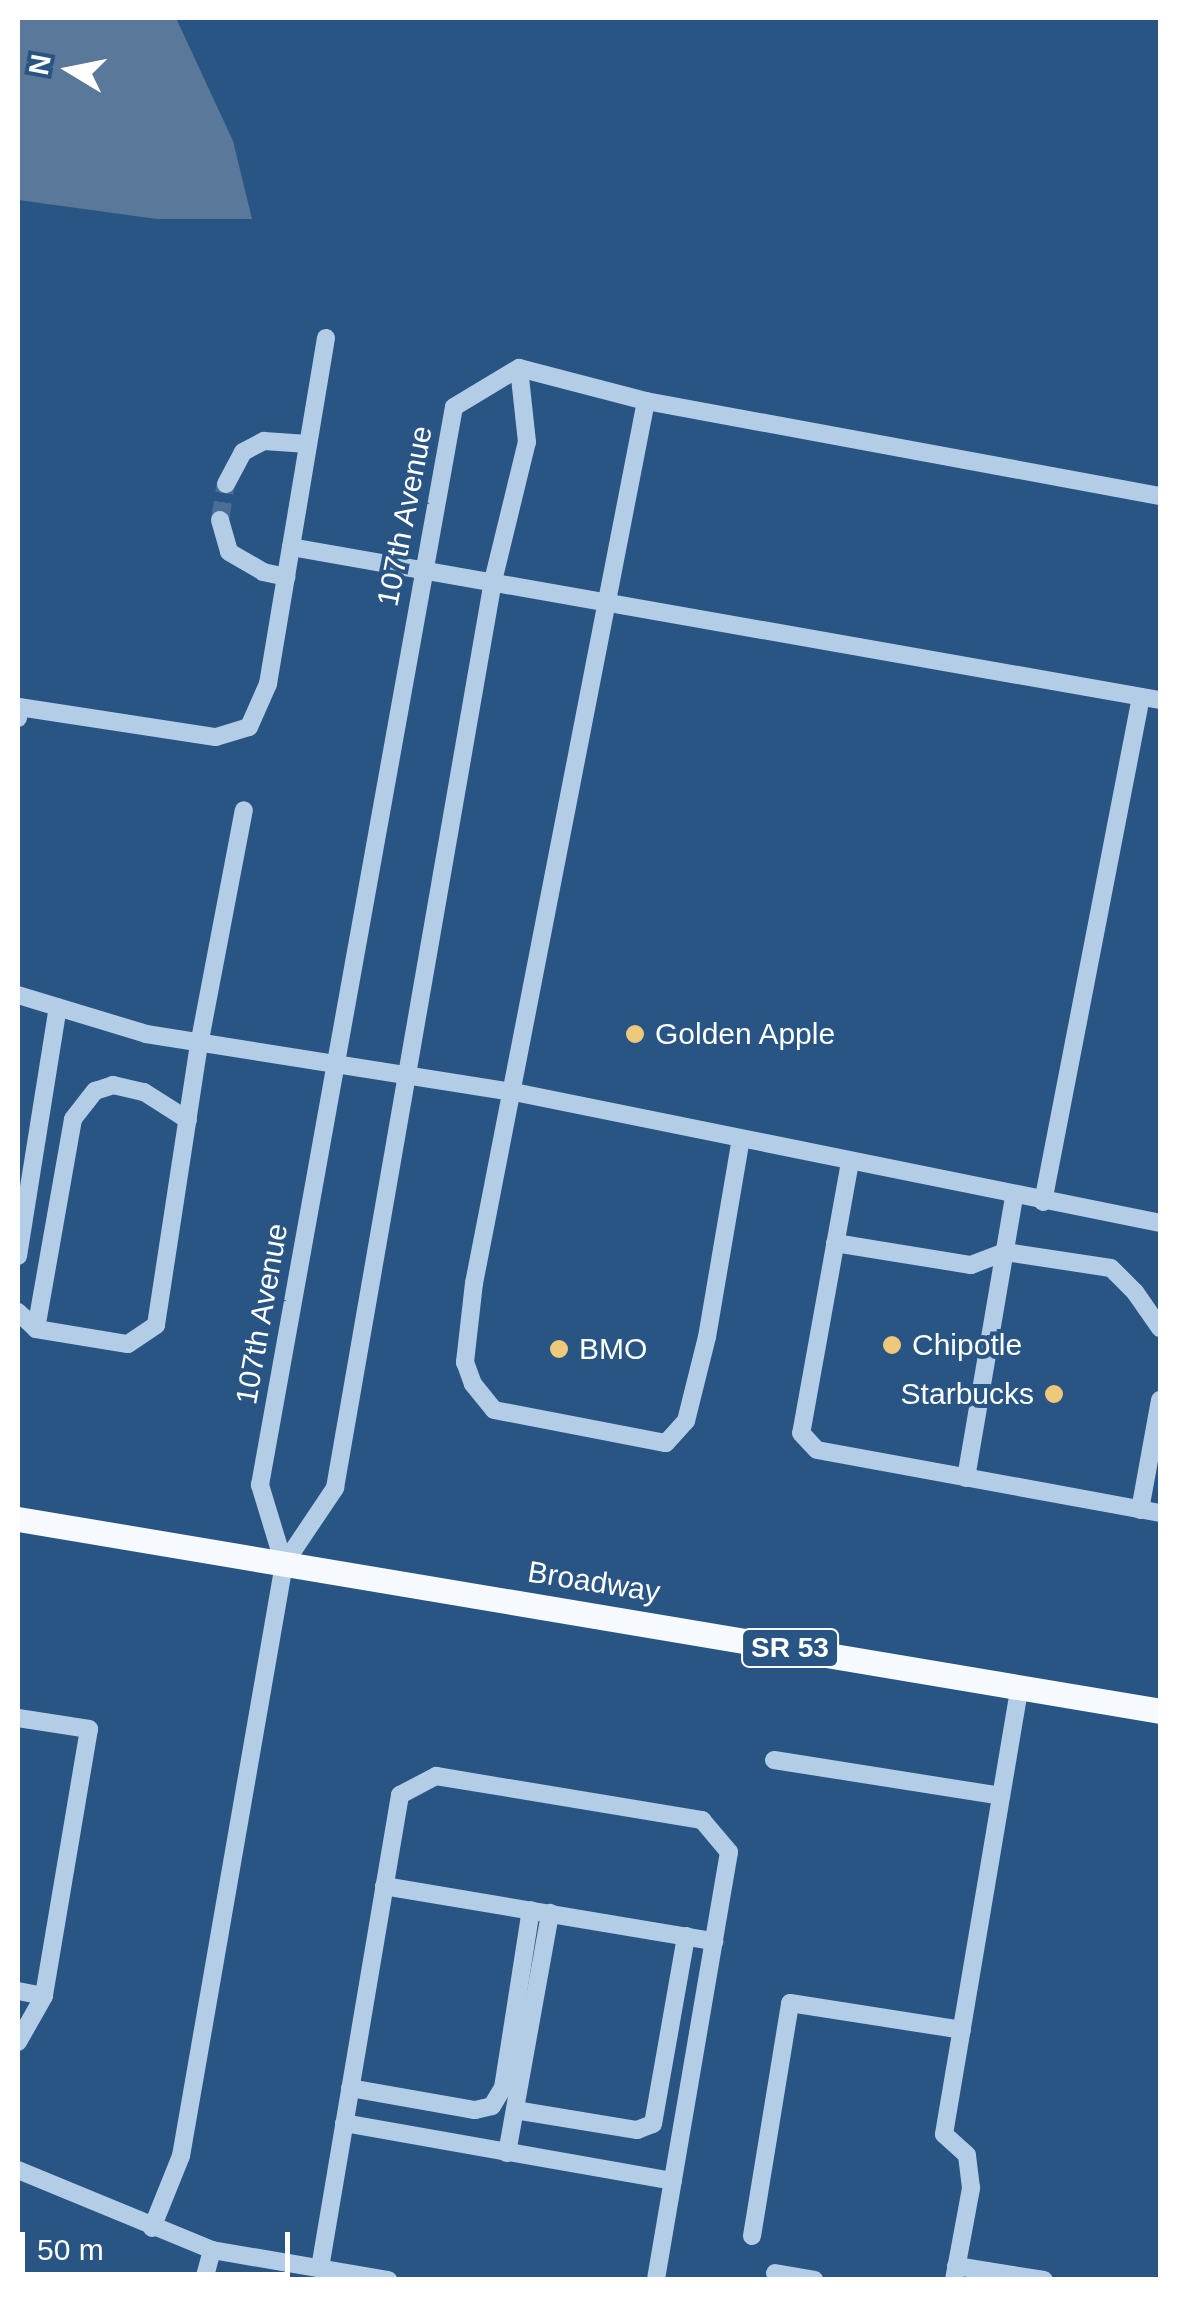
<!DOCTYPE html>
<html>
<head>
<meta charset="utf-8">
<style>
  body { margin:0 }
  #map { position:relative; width:1178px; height:2297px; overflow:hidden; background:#295585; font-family:Arial,sans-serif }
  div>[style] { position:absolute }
  .water>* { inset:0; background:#5a7899 }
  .minor-tunnel>* { height:18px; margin-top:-9px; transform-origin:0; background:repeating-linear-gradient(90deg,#496e97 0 18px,transparent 0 27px) }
  .minor>* { height:18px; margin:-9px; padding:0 9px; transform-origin:9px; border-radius:9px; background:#b4cde7 }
  .major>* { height:25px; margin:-12.5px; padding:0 12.5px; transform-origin:12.5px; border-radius:12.5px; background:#f6f9fe }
  .dots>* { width:28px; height:28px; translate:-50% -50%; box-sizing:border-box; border:5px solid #295585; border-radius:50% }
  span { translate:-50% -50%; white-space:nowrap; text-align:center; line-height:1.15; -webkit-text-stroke:8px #295585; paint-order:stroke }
  .shield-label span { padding:2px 8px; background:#295585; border:2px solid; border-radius:8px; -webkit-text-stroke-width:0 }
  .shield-label { font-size:28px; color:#fff; font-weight:700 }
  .street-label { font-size:30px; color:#fff }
  .poi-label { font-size:30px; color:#fff }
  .left { translate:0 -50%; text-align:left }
  .right { translate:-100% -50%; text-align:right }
  .frame { position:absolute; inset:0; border:20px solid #fff; pointer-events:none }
  .north { position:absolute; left:20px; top:20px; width:100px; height:100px; -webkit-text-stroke:8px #295585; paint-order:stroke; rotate:280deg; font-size:28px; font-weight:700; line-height:40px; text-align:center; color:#fff }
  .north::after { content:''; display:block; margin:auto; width:35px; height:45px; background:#fff; clip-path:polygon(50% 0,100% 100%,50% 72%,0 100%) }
  .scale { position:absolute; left:20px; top:2232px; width:270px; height:45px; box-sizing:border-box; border:5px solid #fff; border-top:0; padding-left:12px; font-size:30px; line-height:35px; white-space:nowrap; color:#fff; -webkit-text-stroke:8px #295585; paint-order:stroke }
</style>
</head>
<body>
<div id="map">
  <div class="water">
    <div style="clip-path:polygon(18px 18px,176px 18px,233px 141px,252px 219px,157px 219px,18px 200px)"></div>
  </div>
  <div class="minor-tunnel">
    <div style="left:220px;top:520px;width:36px;rotate:-81deg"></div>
  </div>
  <div class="minor">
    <div style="left:519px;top:368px;width:131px;rotate:14.6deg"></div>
    <div style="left:646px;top:401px;width:523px;rotate:10.47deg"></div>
    <div style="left:646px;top:401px;width:899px;rotate:101.03deg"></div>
    <div style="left:474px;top:1283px;width:80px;rotate:96.5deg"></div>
    <div style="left:465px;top:1362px;width:23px;rotate:70deg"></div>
    <div style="left:473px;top:1384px;width:33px;rotate:51deg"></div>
    <div style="left:494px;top:1410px;width:175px;rotate:10.9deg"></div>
    <div style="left:666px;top:1443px;width:30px;rotate:-48deg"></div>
    <div style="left:686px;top:1421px;width:87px;rotate:-76deg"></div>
    <div style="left:707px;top:1337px;width:201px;rotate:-80.3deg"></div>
    <div style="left:226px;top:484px;width:36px;rotate:-62deg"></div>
    <div style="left:243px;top:452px;width:24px;rotate:-28deg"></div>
    <div style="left:264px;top:441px;width:44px;rotate:3.9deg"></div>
    <div style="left:220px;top:520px;width:33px;rotate:74deg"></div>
    <div style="left:229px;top:552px;width:39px;rotate:30deg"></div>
    <div style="left:263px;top:572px;width:24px;rotate:12deg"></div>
    <div style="left:291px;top:547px;width:212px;rotate:-80.5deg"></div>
    <div style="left:18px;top:718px;width:11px;rotate:-85deg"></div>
    <div style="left:19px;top:707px;width:199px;rotate:8.7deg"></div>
    <div style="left:216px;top:737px;width:34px;rotate:-17deg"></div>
    <div style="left:249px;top:727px;width:47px;rotate:-66.2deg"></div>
    <div style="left:268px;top:684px;width:139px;rotate:-80.5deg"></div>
    <div style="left:291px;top:547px;width:882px;rotate:9.99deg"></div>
    <div style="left:18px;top:995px;width:134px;rotate:16.9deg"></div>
    <div style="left:146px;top:1034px;width:373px;rotate:9deg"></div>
    <div style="left:514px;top:1092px;width:659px;rotate:11.46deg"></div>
    <div style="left:850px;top:1162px;width:275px;rotate:100.2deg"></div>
    <div style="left:801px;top:1433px;width:23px;rotate:47deg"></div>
    <div style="left:817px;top:1450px;width:349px;rotate:10.4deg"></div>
    <div style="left:1043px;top:1202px;width:514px;rotate:-79.02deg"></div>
    <div style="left:835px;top:1243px;width:138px;rotate:9.2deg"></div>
    <div style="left:971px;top:1265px;width:36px;rotate:-21deg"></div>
    <div style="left:1005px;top:1252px;width:107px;rotate:8.6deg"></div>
    <div style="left:1111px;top:1268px;width:34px;rotate:45deg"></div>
    <div style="left:1135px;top:1292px;width:44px;rotate:55.2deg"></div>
    <div style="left:18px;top:1256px;width:252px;rotate:-80.9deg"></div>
    <div style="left:18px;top:1312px;width:25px;rotate:43deg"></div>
    <div style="left:36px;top:1329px;width:93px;rotate:9.3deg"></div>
    <div style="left:128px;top:1344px;width:34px;rotate:-34deg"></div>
    <div style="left:156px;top:1325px;width:283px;rotate:-81.3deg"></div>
    <div style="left:199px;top:1045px;width:239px;rotate:-79.2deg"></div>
    <div style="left:36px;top:1329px;width:213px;rotate:-80deg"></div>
    <div style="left:73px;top:1119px;width:36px;rotate:-52deg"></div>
    <div style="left:95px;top:1091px;width:19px;rotate:-18deg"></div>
    <div style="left:113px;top:1085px;width:32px;rotate:13deg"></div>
    <div style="left:144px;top:1092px;width:52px;rotate:32.5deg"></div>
    <div style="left:966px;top:1478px;width:286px;rotate:-80.3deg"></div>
    <div style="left:1140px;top:1510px;width:112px;rotate:-79.7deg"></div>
    <div style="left:284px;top:1564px;width:83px;rotate:-106.9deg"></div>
    <div style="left:260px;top:1485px;width:1095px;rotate:-79.8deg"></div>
    <div style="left:454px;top:407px;width:76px;rotate:-31deg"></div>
    <div style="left:18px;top:1718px;width:72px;rotate:8.8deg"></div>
    <div style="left:89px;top:1729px;width:271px;rotate:99.6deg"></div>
    <div style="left:44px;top:1996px;width:53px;rotate:119.5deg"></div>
    <div style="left:774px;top:1760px;width:230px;rotate:9deg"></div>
    <div style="left:384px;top:1886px;width:335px;rotate:9.5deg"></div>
    <div style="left:18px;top:1991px;width:26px;rotate:11deg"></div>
    <div style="left:350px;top:2088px;width:127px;rotate:10deg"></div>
    <div style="left:475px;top:2110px;width:17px;rotate:-13deg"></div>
    <div style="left:492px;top:2106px;width:21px;rotate:-59deg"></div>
    <div style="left:503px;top:2088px;width:180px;rotate:-81.1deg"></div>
    <div style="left:515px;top:2110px;width:124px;rotate:9.3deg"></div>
    <div style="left:637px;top:2130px;width:17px;rotate:-21deg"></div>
    <div style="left:653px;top:2124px;width:191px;rotate:-80deg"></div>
    <div style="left:344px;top:2123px;width:334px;rotate:10deg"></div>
    <div style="left:507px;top:2153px;width:244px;rotate:-79.8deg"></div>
    <div style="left:18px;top:2170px;width:210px;rotate:22.4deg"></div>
    <div style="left:212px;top:2250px;width:179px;rotate:9.7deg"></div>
    <div style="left:152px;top:2228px;width:78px;rotate:-68.1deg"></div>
    <div style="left:181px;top:2156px;width:601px;rotate:-80.13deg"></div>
    <div style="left:284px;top:1564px;width:92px;rotate:-56.1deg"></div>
    <div style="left:335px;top:1488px;width:921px;rotate:-80.12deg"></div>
    <div style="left:493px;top:581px;width:143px;rotate:-76.3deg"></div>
    <div style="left:527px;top:442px;width:74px;rotate:-96.2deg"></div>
    <div style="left:752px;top:2236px;width:236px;rotate:-80.7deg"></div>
    <div style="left:790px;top:2003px;width:174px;rotate:8.9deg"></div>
    <div style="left:956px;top:2266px;width:89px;rotate:9deg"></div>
    <div style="left:320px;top:2268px;width:480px;rotate:-80.4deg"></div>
    <div style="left:400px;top:1795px;width:41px;rotate:-27.8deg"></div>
    <div style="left:436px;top:1776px;width:270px;rotate:9.4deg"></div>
    <div style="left:702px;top:1820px;width:42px;rotate:49.8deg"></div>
    <div style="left:729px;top:1852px;width:434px;rotate:99.7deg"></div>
    <div style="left:775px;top:2273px;width:40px;rotate:10deg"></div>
    <div style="left:204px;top:2280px;width:31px;rotate:-75deg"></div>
    <div style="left:954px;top:2280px;width:94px;rotate:-79.5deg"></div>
    <div style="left:971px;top:2188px;width:33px;rotate:-97deg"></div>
    <div style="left:967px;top:2155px;width:31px;rotate:-138deg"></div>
    <div style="left:944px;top:2134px;width:454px;rotate:-80.4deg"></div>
  </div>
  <div class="major">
    <div style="left:18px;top:1519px;width:1158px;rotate:9.54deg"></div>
  </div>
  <div class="dots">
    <div style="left:635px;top:1034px;background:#eec87b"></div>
    <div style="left:892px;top:1345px;background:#eec87b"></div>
    <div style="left:559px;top:1349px;background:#eec87b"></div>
    <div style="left:1054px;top:1394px;background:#eec87b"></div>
  </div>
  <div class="shield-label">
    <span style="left:790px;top:1648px">SR 53</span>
  </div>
  <div class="street-label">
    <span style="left:405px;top:516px;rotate:-79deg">107th Avenue</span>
    <span style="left:262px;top:1314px;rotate:-80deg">107th Avenue</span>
    <span style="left:594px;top:1582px;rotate:9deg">Broadway</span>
  </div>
  <div class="poi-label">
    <span class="left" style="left:655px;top:1034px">Golden Apple</span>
    <span class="left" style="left:912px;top:1345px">Chipotle</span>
    <span class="left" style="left:579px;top:1349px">BMO</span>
    <span class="right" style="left:1034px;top:1394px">Starbucks</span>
  </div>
  <div class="frame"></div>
  <div class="north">N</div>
  <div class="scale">50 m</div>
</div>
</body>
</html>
